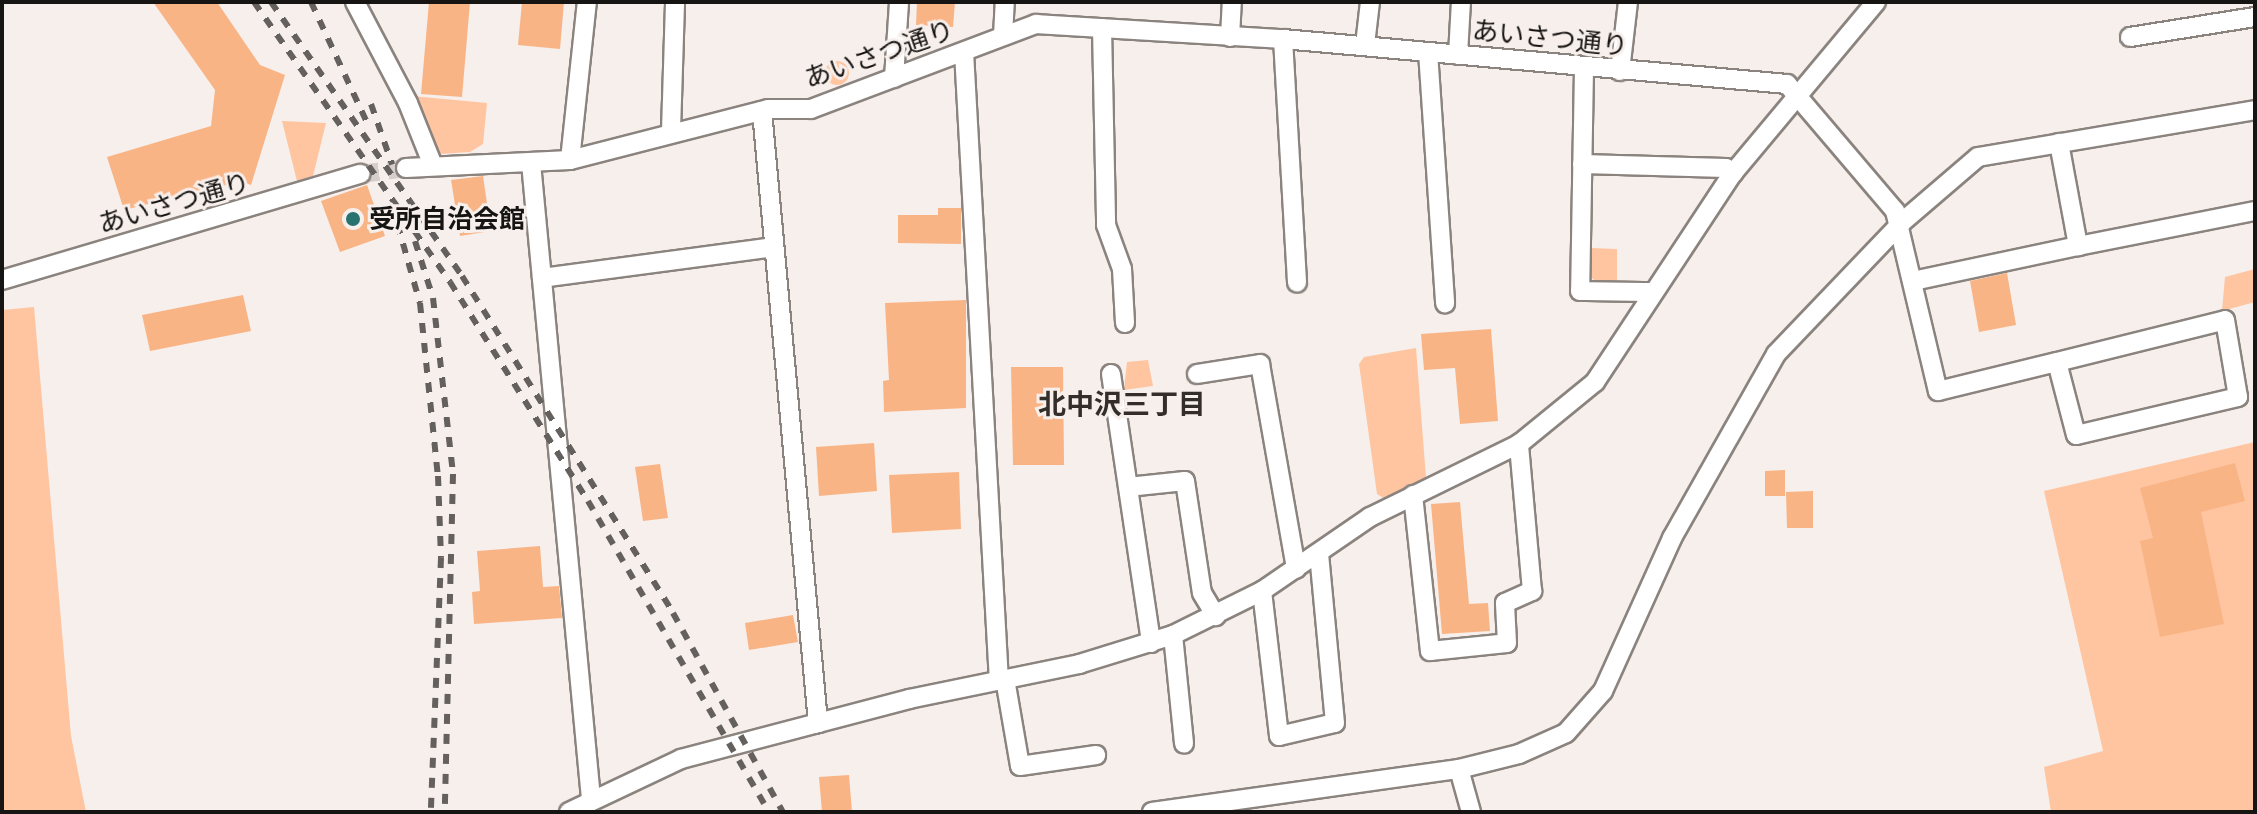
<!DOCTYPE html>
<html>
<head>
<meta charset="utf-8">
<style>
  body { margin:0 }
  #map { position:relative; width:2257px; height:814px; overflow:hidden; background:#f7efeb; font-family:"Golos Text","Noto Sans JP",sans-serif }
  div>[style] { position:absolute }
  .green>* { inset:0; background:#fec5a0 }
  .round { border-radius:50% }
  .building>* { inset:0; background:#f9b486 }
  .minor-tunnel>* { height:18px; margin-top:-9px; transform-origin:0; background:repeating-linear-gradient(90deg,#d5cecb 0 18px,transparent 0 27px) }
  .roads { filter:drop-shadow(2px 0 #8a837e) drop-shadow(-2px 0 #8a837e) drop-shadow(0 2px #8a837e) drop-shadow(0 -2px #8a837e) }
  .minor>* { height:18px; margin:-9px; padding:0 9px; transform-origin:9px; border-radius:9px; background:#fff }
  .rail>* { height:6px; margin-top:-3px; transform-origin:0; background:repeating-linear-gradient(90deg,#64605d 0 10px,transparent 0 20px) }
  .dots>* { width:22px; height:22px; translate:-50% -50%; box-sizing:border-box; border:4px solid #f7efeb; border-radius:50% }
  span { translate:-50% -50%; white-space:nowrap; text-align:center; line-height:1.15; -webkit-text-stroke:6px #f7efeb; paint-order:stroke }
  .street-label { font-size:26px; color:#171513 }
  .poi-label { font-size:26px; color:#171513; font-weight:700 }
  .left { translate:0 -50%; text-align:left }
  .neighbourhood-label { font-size:28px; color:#342e2a; font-weight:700 }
  .frame { position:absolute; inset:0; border:4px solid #171513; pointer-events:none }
</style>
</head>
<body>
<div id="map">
  <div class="green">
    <div class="round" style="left:825px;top:61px;width:24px;height:24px"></div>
    <div style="clip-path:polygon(412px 96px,487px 103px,483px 144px,470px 152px,440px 154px)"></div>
    <div style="clip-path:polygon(282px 121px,326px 123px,313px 176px,297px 181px)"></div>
    <div style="clip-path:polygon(1591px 248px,1617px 249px,1617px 284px,1598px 284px,1591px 277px)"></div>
    <div style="clip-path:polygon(2255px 269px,2255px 302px,2222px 311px,2225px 277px)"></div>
    <div style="clip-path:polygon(34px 307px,71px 736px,86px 812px,2px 812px,2px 310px)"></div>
    <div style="clip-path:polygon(1416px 348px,1426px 478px,1385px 499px,1377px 494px,1359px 364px,1364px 357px)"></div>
    <div style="clip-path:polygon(1148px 360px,1153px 386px,1124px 390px,1127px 362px)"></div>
    <div style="clip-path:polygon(2255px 442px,2255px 812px,2051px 812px,2044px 767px,2103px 751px,2044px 491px)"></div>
  </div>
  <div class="building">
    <div style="clip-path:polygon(153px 2px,217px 2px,260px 65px,285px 75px,251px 185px,229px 177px,226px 185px,124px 210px,107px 157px,211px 126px,215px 90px)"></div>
    <div style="clip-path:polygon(429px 2px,470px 2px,462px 97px,421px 94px)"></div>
    <div style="clip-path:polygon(522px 2px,564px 2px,560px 49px,518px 45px)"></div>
    <div style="clip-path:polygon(917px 2px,955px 2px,953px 27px,916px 25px)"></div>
    <div style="clip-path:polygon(483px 176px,491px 231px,460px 236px,451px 180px)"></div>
    <div style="clip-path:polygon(367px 185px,385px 236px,340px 252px,321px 201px)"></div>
    <div style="clip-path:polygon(938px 208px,961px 208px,961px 244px,898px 243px,898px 215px,938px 215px)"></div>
    <div style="clip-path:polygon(2007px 273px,2016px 325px,1979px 332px,1970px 281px)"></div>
    <div style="clip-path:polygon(243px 295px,251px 331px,150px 351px,142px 315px)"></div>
    <div style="clip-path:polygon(966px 300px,966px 408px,884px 412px,883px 381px,889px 380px,885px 303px)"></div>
    <div style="clip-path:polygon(1491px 329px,1498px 421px,1460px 424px,1455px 368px,1424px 370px,1421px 334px)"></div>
    <div style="clip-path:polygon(1011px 367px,1063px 367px,1064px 465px,1013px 465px)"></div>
    <div style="clip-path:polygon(874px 443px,877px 491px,819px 496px,816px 447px)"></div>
    <div style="clip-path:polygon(2235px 463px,2245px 501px,2201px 512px,2224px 624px,2160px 637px,2140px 541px,2153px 538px,2140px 488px)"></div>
    <div style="clip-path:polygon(660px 464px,668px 518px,643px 521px,635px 467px)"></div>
    <div style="clip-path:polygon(1785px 470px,1785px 496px,1765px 496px,1765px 471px)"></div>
    <div style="clip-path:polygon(959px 472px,961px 529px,892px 533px,889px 475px)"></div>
    <div style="clip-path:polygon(1813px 491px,1813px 528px,1787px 528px,1786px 492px)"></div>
    <div style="clip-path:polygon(1460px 502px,1469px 604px,1488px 603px,1490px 631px,1442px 634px,1431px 504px)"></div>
    <div style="clip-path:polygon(540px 546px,543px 587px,559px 586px,562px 618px,474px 624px,472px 592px,480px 591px,477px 551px)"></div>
    <div style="clip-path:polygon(793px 615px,798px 642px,749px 650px,745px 623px)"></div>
    <div style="clip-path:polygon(849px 775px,852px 812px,822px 812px,819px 777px)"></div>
  </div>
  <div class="minor-tunnel">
    <div style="left:361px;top:174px;width:45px;rotate:-7.6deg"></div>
  </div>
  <div class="roads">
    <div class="minor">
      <div style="left:355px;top:2px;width:114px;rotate:62.3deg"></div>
      <div style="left:408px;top:103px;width:65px;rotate:68.2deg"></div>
      <div style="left:1102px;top:28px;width:197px;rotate:88.8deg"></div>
      <div style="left:1106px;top:225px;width:47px;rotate:70deg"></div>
      <div style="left:1122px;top:269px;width:54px;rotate:86.8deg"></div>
      <div style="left:1003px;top:36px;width:34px;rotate:-87deg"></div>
      <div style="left:1230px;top:37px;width:35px;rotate:-87deg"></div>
      <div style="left:2130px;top:37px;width:127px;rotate:-9.1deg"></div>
      <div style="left:1283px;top:39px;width:244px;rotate:86.7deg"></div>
      <div style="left:1365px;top:45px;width:43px;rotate:-83.4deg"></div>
      <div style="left:964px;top:52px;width:630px;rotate:86.82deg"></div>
      <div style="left:1428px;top:52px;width:252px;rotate:86.1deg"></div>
      <div style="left:1458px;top:55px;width:53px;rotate:-86.8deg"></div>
      <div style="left:1584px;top:69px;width:222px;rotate:91deg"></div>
      <div style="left:1580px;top:291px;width:73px;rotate:0.8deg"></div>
      <div style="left:1620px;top:71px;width:69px;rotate:-83.4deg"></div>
      <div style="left:894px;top:78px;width:76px;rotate:-86.2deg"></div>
      <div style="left:762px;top:111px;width:615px;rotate:84.77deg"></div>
      <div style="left:671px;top:131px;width:129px;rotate:-88.2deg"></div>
      <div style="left:2059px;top:143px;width:105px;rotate:79.5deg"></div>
      <div style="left:2078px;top:246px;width:180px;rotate:-11.2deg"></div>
      <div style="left:570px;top:160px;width:159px;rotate:-83.9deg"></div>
      <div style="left:531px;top:163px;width:639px;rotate:84.61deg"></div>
      <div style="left:1582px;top:164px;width:144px;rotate:1.6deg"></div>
      <div style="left:1726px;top:168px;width:9px;rotate:36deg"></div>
      <div style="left:406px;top:168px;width:164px;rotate:-2.8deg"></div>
      <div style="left:570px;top:160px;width:204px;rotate:-14.4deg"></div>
      <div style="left:768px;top:109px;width:43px"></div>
      <div style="left:811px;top:109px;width:241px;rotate:-20.7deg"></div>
      <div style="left:1036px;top:24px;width:247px;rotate:3.5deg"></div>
      <div style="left:1283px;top:39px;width:506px;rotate:5.1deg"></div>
      <div style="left:1787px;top:84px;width:167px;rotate:49.6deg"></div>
      <div style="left:1895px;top:211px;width:185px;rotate:76.6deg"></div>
      <div style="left:1938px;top:391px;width:122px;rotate:-13.7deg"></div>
      <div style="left:2057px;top:362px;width:173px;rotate:-14deg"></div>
      <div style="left:2225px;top:320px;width:78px;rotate:80.4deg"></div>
      <div style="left:2238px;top:397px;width:166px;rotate:166.8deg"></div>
      <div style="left:2076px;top:435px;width:75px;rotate:-104.6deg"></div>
      <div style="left:542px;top:278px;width:233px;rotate:-7.6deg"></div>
      <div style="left:2px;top:280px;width:374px;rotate:-16.5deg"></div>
      <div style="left:1913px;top:281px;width:169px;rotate:-12deg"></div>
      <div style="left:1111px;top:374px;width:272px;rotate:81.5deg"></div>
      <div style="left:1197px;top:374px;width:64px;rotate:-9deg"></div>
      <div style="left:1260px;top:364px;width:208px;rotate:80deg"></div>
      <div style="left:1128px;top:487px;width:57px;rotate:-6deg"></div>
      <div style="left:1185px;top:481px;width:113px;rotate:81.4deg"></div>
      <div style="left:1202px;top:593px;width:27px;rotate:59deg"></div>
      <div style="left:1413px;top:495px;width:157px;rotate:83.8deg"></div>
      <div style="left:1430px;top:651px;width:77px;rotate:-5.9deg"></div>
      <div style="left:1507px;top:643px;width:40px;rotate:-92.9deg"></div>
      <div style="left:1505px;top:603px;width:30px;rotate:-24deg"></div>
      <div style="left:1532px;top:591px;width:148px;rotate:-95.1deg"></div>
      <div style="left:1262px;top:591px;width:146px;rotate:83.3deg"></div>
      <div style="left:1279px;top:736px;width:57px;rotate:-13.1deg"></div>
      <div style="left:1335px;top:723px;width:170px;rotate:-95.4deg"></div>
      <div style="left:1173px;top:635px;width:109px;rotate:84.2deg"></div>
      <div style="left:1005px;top:679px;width:88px;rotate:80.2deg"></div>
      <div style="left:1020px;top:766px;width:77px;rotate:-8.2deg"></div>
      <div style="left:1459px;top:769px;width:45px;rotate:74.4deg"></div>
      <div style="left:569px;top:812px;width:124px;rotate:-25.3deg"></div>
      <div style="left:681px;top:759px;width:236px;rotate:-14.7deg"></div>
      <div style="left:909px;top:699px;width:174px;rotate:-11.6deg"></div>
      <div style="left:1079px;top:664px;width:98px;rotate:-17.1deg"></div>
      <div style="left:1173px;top:635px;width:99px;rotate:-26.3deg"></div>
      <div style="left:1262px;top:591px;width:131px;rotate:-34.4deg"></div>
      <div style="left:1370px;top:517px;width:166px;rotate:-26.1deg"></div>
      <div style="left:1519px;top:444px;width:98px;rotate:-39.2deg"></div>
      <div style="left:1595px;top:382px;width:250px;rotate:-56.6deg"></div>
      <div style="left:1733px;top:173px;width:223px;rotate:-50.1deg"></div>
      <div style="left:1152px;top:812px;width:310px;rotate:-8deg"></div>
      <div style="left:1459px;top:769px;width:62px;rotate:-14deg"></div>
      <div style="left:1519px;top:754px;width:51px;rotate:-24.1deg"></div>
      <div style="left:1566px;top:733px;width:56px;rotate:-48.6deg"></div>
      <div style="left:1603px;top:691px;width:168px;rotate:-65.7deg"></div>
      <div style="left:1672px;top:538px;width:211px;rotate:-60.5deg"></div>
      <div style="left:1776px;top:354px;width:181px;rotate:-46.3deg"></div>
      <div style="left:1901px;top:223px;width:101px;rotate:-40.6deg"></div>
      <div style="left:1978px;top:157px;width:281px;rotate:-9.6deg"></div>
    </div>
  </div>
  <div class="rail">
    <div style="left:254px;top:2px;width:342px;rotate:55deg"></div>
    <div style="left:450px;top:282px;width:259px;rotate:57.8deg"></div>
    <div style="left:588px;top:501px;width:360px;rotate:59.8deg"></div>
    <div style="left:271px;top:2px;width:334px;rotate:55.1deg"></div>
    <div style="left:462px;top:276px;width:398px;rotate:57.9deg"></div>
    <div style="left:673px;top:613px;width:227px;rotate:61.1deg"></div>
    <div style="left:311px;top:2px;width:136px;rotate:65.1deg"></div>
    <div style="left:371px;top:104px;width:64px;rotate:70.7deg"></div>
    <div style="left:392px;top:205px;width:102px;rotate:74.1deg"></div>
    <div style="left:420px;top:303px;width:174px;rotate:84.1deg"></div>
    <div style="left:438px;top:476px;width:82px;rotate:87.9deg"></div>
    <div style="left:441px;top:558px;width:254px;rotate:92.3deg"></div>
    <div style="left:415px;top:241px;width:60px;rotate:72.5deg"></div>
    <div style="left:433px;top:298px;width:177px;rotate:83.5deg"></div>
    <div style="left:453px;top:474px;width:338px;rotate:91.4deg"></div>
  </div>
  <div class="dots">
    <div style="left:353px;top:219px;background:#28726f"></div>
  </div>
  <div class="street-label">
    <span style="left:1550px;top:38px;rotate:6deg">あいさつ通り</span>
    <span style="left:879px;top:54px;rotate:-19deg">あいさつ通り</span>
    <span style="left:174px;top:203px;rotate:-16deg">あいさつ通り</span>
  </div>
  <div class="poi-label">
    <span class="left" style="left:369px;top:219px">受所自治会館</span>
  </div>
  <div class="neighbourhood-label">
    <span style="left:1122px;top:404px">北中沢三丁目</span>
  </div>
  <div class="frame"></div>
</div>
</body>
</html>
